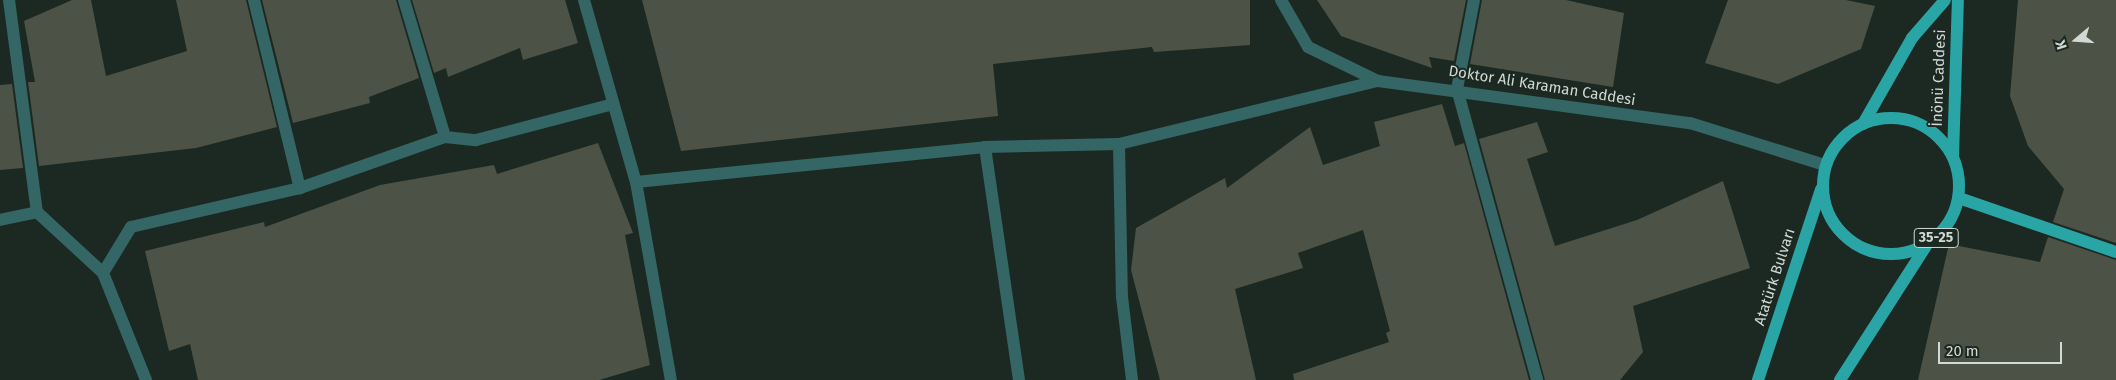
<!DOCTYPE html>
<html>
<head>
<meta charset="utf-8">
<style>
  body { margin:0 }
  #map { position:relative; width:2116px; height:380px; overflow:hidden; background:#1c2922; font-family:"Fira Sans",sans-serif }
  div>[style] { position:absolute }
  .building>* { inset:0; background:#4c5245 }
  .minor>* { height:12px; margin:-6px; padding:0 6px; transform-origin:6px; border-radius:6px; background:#336665 }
  .major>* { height:12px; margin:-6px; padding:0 6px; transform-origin:6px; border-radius:6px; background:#29a5a6 }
  .major>.ring { margin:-6px; padding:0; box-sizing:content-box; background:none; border:12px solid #29a5a6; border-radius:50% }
  span { translate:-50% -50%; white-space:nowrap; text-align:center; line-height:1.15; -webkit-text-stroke:4px #1c2922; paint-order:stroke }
  .shield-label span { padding:1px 4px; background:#1c2922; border:1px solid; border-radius:4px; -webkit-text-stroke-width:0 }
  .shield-label { font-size:14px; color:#d0d9d4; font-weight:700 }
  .street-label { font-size:15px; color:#d0d9d4 }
  .north { position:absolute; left:2051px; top:15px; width:50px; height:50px; -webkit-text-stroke:4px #1c2922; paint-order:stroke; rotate:252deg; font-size:14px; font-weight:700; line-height:20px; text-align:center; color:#d0d9d4 }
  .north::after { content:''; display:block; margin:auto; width:18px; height:22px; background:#d0d9d4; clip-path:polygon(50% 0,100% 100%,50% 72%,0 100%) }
  .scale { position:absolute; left:1938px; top:342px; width:124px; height:22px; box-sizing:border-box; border:2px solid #d0d9d4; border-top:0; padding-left:6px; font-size:15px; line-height:18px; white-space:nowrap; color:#d0d9d4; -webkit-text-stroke:4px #1c2922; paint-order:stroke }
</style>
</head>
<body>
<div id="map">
  <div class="building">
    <div style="clip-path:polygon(72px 0,91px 0,106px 76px,187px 51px,176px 0,246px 0,277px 127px,196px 148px,39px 166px,28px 82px,35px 82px,24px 21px)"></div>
    <div style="clip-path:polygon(262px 0,396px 0,419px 78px,369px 97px,370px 103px,293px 123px)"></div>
    <div style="clip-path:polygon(412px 0,565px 0,578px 43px,523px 60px,520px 48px,448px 77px,446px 68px,434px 73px)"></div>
    <div style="clip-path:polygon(642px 0,1250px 0,1250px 45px,1154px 52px,1152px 47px,993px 64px,998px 116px,681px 151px)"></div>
    <div style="clip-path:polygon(1317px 0,1466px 0,1454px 61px,1429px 57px,1432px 68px,1341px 36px)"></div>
    <div style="clip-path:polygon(1482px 0,1566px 0,1624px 13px,1613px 87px,1470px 64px)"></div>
    <div style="clip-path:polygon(1728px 0,1846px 0,1875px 6px,1861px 49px,1778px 84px,1705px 63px)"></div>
    <div style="clip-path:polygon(2018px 0,2116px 0,2116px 243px,2053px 222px,2064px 189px,2028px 146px,2010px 96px)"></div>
    <div style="clip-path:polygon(12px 84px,23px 168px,0 170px,0 85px)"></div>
    <div style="clip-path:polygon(1442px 104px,1455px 146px,1464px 143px,1529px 380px,1294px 380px,1293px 374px,1389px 342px,1386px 333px,1390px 331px,1363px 230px,1298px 253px,1303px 268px,1235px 289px,1256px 380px,1160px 380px,1131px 270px,1136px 228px,1225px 178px,1227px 188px,1310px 127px,1323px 165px,1380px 146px,1374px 122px)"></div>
    <div style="clip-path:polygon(1537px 122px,1548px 152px,1527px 159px,1555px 246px,1637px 220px,1723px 181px,1750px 268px,1633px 306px,1643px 352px,1620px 380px,1545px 380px,1479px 139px)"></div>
    <div style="clip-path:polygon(598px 143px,633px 233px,625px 235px,650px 365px,599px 380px,198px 380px,190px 344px,169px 351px,145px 251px,264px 222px,265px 227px,380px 185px,494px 165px,497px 174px)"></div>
    <div style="clip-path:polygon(2048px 237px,2116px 260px,2116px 380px,1918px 380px,1949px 244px,2040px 262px)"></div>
  </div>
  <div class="minor">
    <div style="left:9px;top:0;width:214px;rotate:82.5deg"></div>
    <div style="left:37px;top:212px;width:90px;rotate:42.7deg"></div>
    <div style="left:103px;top:273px;width:115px;rotate:68.1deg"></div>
    <div style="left:254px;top:0;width:194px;rotate:76.3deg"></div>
    <div style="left:404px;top:0;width:143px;rotate:73.3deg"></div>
    <div style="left:584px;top:0;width:189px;rotate:74.1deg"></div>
    <div style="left:636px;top:182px;width:201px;rotate:80deg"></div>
    <div style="left:1281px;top:0;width:54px;rotate:60.1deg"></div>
    <div style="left:1308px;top:47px;width:78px;rotate:25.9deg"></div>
    <div style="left:1378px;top:81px;width:315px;rotate:7.7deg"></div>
    <div style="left:1690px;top:123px;width:141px;rotate:17.3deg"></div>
    <div style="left:1474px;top:0;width:91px;rotate:100.8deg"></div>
    <div style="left:1457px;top:89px;width:302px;rotate:74.6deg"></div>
    <div style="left:1119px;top:144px;width:153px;rotate:88.9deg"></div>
    <div style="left:1122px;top:297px;width:84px;rotate:83.1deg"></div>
    <div style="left:985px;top:147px;width:235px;rotate:81.7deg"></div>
    <div style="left:636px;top:182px;width:351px;rotate:-5.7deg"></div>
    <div style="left:985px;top:147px;width:134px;rotate:-1.3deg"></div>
    <div style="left:1119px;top:144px;width:267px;rotate:-13.7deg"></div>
    <div style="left:0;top:220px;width:38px;rotate:-12deg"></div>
    <div style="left:103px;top:273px;width:54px;rotate:-58.7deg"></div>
    <div style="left:131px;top:227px;width:173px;rotate:-13deg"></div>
    <div style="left:300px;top:188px;width:154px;rotate:-19.4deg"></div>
    <div style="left:445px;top:137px;width:31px;rotate:6deg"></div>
    <div style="left:476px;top:140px;width:142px;rotate:-14.7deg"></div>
  </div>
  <div class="major">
    <div class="ring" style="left:1823px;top:118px;width:124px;height:124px"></div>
    <div style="left:1863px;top:124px;width:99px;rotate:-60.3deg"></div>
    <div style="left:1912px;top:38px;width:50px;rotate:-49deg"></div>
    <div style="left:1953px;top:156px;width:156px;rotate:-88.2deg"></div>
    <div style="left:1959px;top:198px;width:166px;rotate:19deg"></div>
    <div style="left:1758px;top:380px;width:201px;rotate:-71.7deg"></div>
    <div style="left:1840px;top:380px;width:159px;rotate:-57.3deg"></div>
  </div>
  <div class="shield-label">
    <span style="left:1936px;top:238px">35-25</span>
  </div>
  <div class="street-label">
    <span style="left:1939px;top:78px;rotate:-88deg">İnönü Caddesi</span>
    <span style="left:1542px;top:86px;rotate:9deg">Doktor Ali Karaman Caddesi</span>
    <span style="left:1775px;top:277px;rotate:-72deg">Atatürk Bulvarı</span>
  </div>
  <div class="north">K</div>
  <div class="scale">20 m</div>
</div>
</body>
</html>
